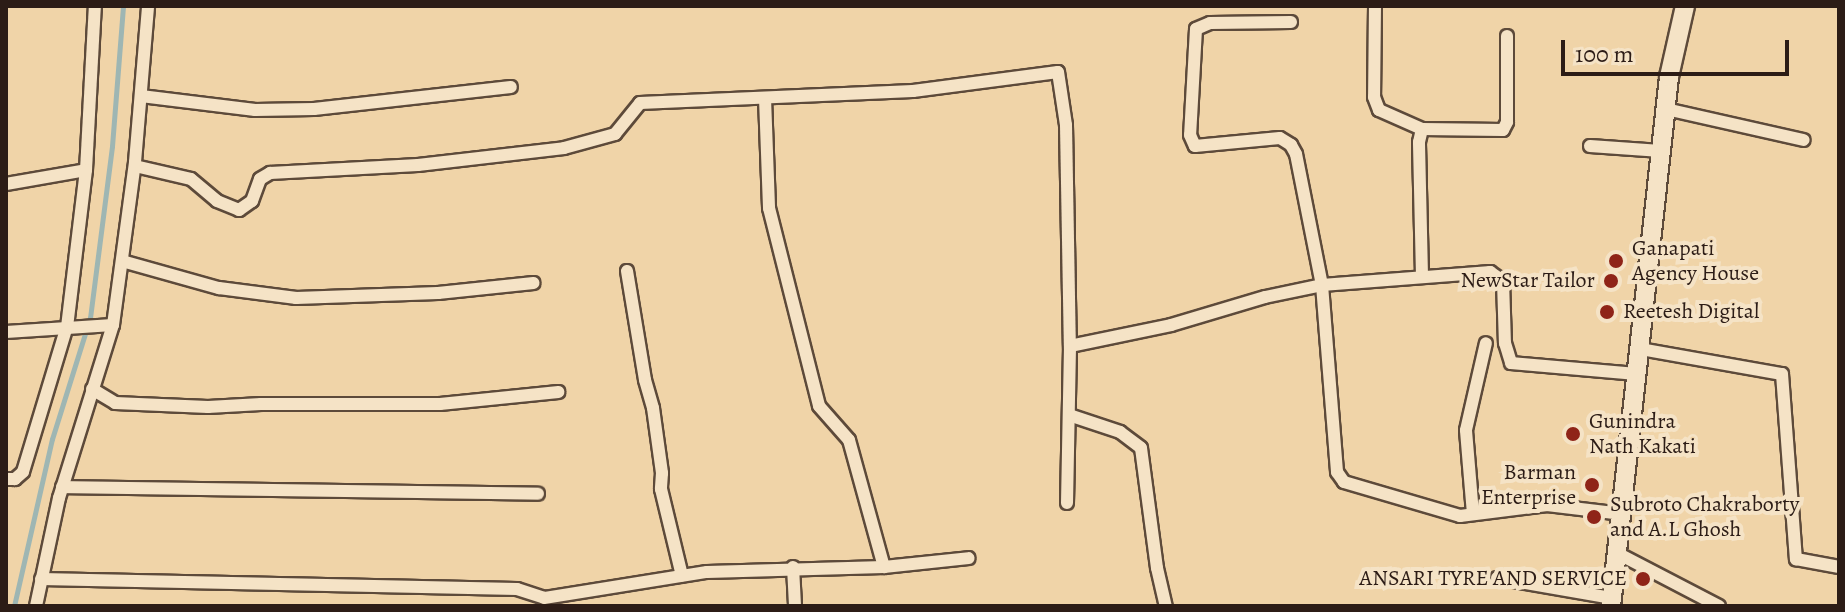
<!DOCTYPE html>
<html>
<head>
<meta charset="utf-8">
<style>
  body { margin:0 }
  #map { position:relative; width:1845px; height:612px; overflow:hidden; background:#f0d4a8; font-family:Alegreya,serif }
  div>[style] { position:absolute }
  .stream>* { height:5px; margin:-2.5px; padding:0 2.5px; transform-origin:2.5px; border-radius:2.5px; background:#9eb6b3 }
  .roads { filter:drop-shadow(2px 0 #5d4a3a) drop-shadow(-2px 0 #5d4a3a) drop-shadow(0 2px #5d4a3a) drop-shadow(0 -2px #5d4a3a) }
  .minor>* { height:12px; margin:-6px; padding:0 6px; transform-origin:6px; border-radius:6px; background:#f5e3c6 }
  .secondary>* { height:18px; margin:-9px; padding:0 9px; transform-origin:9px; border-radius:9px; background:#f5e3c6 }
  .dots>* { width:22px; height:22px; translate:-50% -50%; box-sizing:border-box; border:4px solid #f5e3c6; border-radius:50% }
  span { translate:-50% -50%; white-space:nowrap; text-align:center; line-height:1.15; -webkit-text-stroke:8px #f5e3c6; paint-order:stroke }
  .poi-label { font-size:22px; color:#2c1c16 }
  .left { translate:0 -50%; text-align:left }
  .right { translate:-100% -50%; text-align:right }
  .frame { position:absolute; inset:0; border:8px solid #2c1c16; pointer-events:none }
  .scale { position:absolute; left:1561px; top:40px; width:228px; height:36px; box-sizing:border-box; border:4px solid #2c1c16; border-top:0; padding-left:10px; font-size:24px; line-height:28px; white-space:nowrap; color:#2c1c16; -webkit-text-stroke:6px #f5e3c6; paint-order:stroke }
</style>
</head>
<body>
<div id="map">
  <div class="stream">
    <div style="left:14px;top:606px;width:171px;rotate:-77.2deg"></div>
    <div style="left:52px;top:439px;width:127px;rotate:-72.6deg"></div>
    <div style="left:90px;top:318px;width:173px;rotate:-82.7deg"></div>
    <div style="left:112px;top:146px;width:140px;rotate:-85.5deg"></div>
  </div>
  <div class="roads">
    <div class="minor">
      <div style="left:1375px;top:6px;width:91px;rotate:90.6deg"></div>
      <div style="left:1374px;top:97px;width:14px;rotate:69deg"></div>
      <div style="left:1379px;top:110px;width:47px;rotate:23.8deg"></div>
      <div style="left:1422px;top:129px;width:81px;rotate:0.7deg"></div>
      <div style="left:1503px;top:130px;width:9px;rotate:-63deg"></div>
      <div style="left:1507px;top:122px;width:86px;rotate:-90deg"></div>
      <div style="left:1291px;top:22px;width:81px;rotate:179.3deg"></div>
      <div style="left:1210px;top:23px;width:15px;rotate:157deg"></div>
      <div style="left:1196px;top:29px;width:106px;rotate:93.2deg"></div>
      <div style="left:1190px;top:135px;width:12px;rotate:66deg"></div>
      <div style="left:1195px;top:146px;width:85px;rotate:-5.4deg"></div>
      <div style="left:1280px;top:138px;width:13px;rotate:32deg"></div>
      <div style="left:1291px;top:145px;width:10px;rotate:61deg"></div>
      <div style="left:1296px;top:154px;width:134px;rotate:78.8deg"></div>
      <div style="left:1322px;top:285px;width:188px;rotate:85.4deg"></div>
      <div style="left:1337px;top:472px;width:12px;rotate:55deg"></div>
      <div style="left:1344px;top:482px;width:121px;rotate:16.3deg"></div>
      <div style="left:1460px;top:516px;width:88px;rotate:-7.2deg"></div>
      <div style="left:1547px;top:505px;width:76px;rotate:6.8deg"></div>
      <div style="left:141px;top:96px;width:115px;rotate:7deg"></div>
      <div style="left:255px;top:110px;width:59px;rotate:-1deg"></div>
      <div style="left:314px;top:109px;width:198px;rotate:-6.4deg"></div>
      <div style="left:765px;top:98px;width:110px;rotate:87.9deg"></div>
      <div style="left:769px;top:208px;width:204px;rotate:75.8deg"></div>
      <div style="left:819px;top:406px;width:45px;rotate:48.6deg"></div>
      <div style="left:849px;top:440px;width:132px;rotate:74.6deg"></div>
      <div style="left:884px;top:567px;width:85px;rotate:-6deg"></div>
      <div style="left:1666px;top:109px;width:141px;rotate:12.7deg"></div>
      <div style="left:1590px;top:146px;width:71px;rotate:4deg"></div>
      <div style="left:135px;top:166px;width:57px;rotate:13.1deg"></div>
      <div style="left:191px;top:179px;width:34px;rotate:40deg"></div>
      <div style="left:217px;top:201px;width:24px;rotate:22deg"></div>
      <div style="left:239px;top:210px;width:16px;rotate:-35deg"></div>
      <div style="left:252px;top:201px;width:23px;rotate:-70deg"></div>
      <div style="left:260px;top:179px;width:12px;rotate:-31deg"></div>
      <div style="left:270px;top:173px;width:148px;rotate:-3.1deg"></div>
      <div style="left:418px;top:165px;width:147px;rotate:-6.6deg"></div>
      <div style="left:564px;top:148px;width:53px;rotate:-15.4deg"></div>
      <div style="left:615px;top:134px;width:40px;rotate:-51deg"></div>
      <div style="left:640px;top:103px;width:273px;rotate:-2.5deg"></div>
      <div style="left:913px;top:91px;width:146px;rotate:-7.5deg"></div>
      <div style="left:1058px;top:72px;width:54px;rotate:81.4deg"></div>
      <div style="left:1066px;top:125px;width:221px;rotate:89deg"></div>
      <div style="left:86px;top:170px;width:164px;rotate:-86.9deg"></div>
      <div style="left:6px;top:184px;width:81px;rotate:-9.9deg"></div>
      <div style="left:86px;top:170px;width:157px;rotate:96.9deg"></div>
      <div style="left:67px;top:326px;width:152px;rotate:106.8deg"></div>
      <div style="left:23px;top:472px;width:11px;rotate:139deg"></div>
      <div style="left:15px;top:479px;width:9px;rotate:180deg"></div>
      <div style="left:122px;top:261px;width:101px;rotate:15.6deg"></div>
      <div style="left:219px;top:288px;width:78px;rotate:7.4deg"></div>
      <div style="left:296px;top:298px;width:142px;rotate:-2deg"></div>
      <div style="left:438px;top:293px;width:96px;rotate:-6deg"></div>
      <div style="left:627px;top:271px;width:110px;rotate:80.6deg"></div>
      <div style="left:645px;top:380px;width:29px;rotate:74deg"></div>
      <div style="left:653px;top:408px;width:66px;rotate:82.1deg"></div>
      <div style="left:662px;top:473px;width:16px;rotate:94deg"></div>
      <div style="left:661px;top:489px;width:89px;rotate:76.4deg"></div>
      <div style="left:1422px;top:276px;width:134px;rotate:-91.3deg"></div>
      <div style="left:1419px;top:142px;width:13px;rotate:-77deg"></div>
      <div style="left:6px;top:332px;width:107px;rotate:-3.7deg"></div>
      <div style="left:1640px;top:349px;width:144px;rotate:10deg"></div>
      <div style="left:1782px;top:374px;width:186px;rotate:85.7deg"></div>
      <div style="left:1796px;top:559px;width:44px;rotate:10.5deg"></div>
      <div style="left:92px;top:389px;width:27px;rotate:31deg"></div>
      <div style="left:115px;top:403px;width:93px;rotate:2.5deg"></div>
      <div style="left:208px;top:407px;width:53px;rotate:-3.2deg"></div>
      <div style="left:261px;top:404px;width:179px"></div>
      <div style="left:440px;top:404px;width:119px;rotate:-5.8deg"></div>
      <div style="left:1069px;top:415px;width:54px;rotate:18.4deg"></div>
      <div style="left:1120px;top:432px;width:26px;rotate:37deg"></div>
      <div style="left:1141px;top:448px;width:121px;rotate:82.4deg"></div>
      <div style="left:1157px;top:568px;width:39px;rotate:77deg"></div>
      <div style="left:62px;top:487px;width:476px;rotate:0.8deg"></div>
      <div style="left:1067px;top:503px;width:157px;rotate:-88.9deg"></div>
      <div style="left:1070px;top:346px;width:103px;rotate:-11.7deg"></div>
      <div style="left:1171px;top:325px;width:98px;rotate:-16.6deg"></div>
      <div style="left:1265px;top:297px;width:58px;rotate:-11.9deg"></div>
      <div style="left:1322px;top:285px;width:169px;rotate:-4.4deg"></div>
      <div style="left:1490px;top:272px;width:16px;rotate:35deg"></div>
      <div style="left:1503px;top:281px;width:62px;rotate:88.2deg"></div>
      <div style="left:1505px;top:343px;width:21px;rotate:73deg"></div>
      <div style="left:1511px;top:363px;width:126px;rotate:5deg"></div>
      <div style="left:1473px;top:514px;width:84px;rotate:-94.8deg"></div>
      <div style="left:1466px;top:430px;width:89px;rotate:-77.1deg"></div>
      <div style="left:1617px;top:553px;width:115px;rotate:27.5deg"></div>
      <div style="left:793px;top:567px;width:39px;rotate:87deg"></div>
      <div style="left:1497px;top:578px;width:117px;rotate:9.9deg"></div>
      <div style="left:41px;top:579px;width:476px;rotate:1.2deg"></div>
      <div style="left:517px;top:589px;width:28px;rotate:18deg"></div>
      <div style="left:544px;top:598px;width:165px;rotate:-9.1deg"></div>
      <div style="left:707px;top:572px;width:177px;rotate:-1.6deg"></div>
      <div style="left:36px;top:606px;width:110px;rotate:-78deg"></div>
      <div style="left:59px;top:498px;width:181px;rotate:-72.7deg"></div>
      <div style="left:113px;top:325px;width:164px;rotate:-82.3deg"></div>
      <div style="left:135px;top:162px;width:157px;rotate:-85.2deg"></div>
    </div>
    <div class="secondary">
      <div style="left:1611px;top:606px;width:532px;rotate:-83.74deg"></div>
      <div style="left:1669px;top:77px;width:73px;rotate:-77.3deg"></div>
    </div>
  </div>
  <div class="dots">
    <div style="left:1616px;top:261px;background:#8f2418"></div>
    <div style="left:1611px;top:281px;background:#8f2418"></div>
    <div style="left:1607px;top:312px;background:#8f2418"></div>
    <div style="left:1573px;top:434px;background:#8f2418"></div>
    <div style="left:1592px;top:485px;background:#8f2418"></div>
    <div style="left:1594px;top:517px;background:#8f2418"></div>
    <div style="left:1643px;top:579px;background:#8f2418"></div>
  </div>
  <div class="poi-label">
    <span class="left" style="left:1632px;top:261px">Ganapati<br>Agency House</span>
    <span class="right" style="left:1595px;top:281px">NewStar Tailor</span>
    <span class="left" style="left:1623px;top:312px">Reetesh Digital</span>
    <span class="left" style="left:1589px;top:434px">Gunindra<br>Nath Kakati</span>
    <span class="right" style="left:1576px;top:485px">Barman<br>Enterprise</span>
    <span class="left" style="left:1610px;top:517px">Subroto Chakraborty<br>and A.L Ghosh</span>
    <span class="right" style="left:1627px;top:579px">ANSARI TYRE AND SERVICE</span>
  </div>
  <div class="frame"></div>
  <div class="scale">100 m</div>
</div>
</body>
</html>
